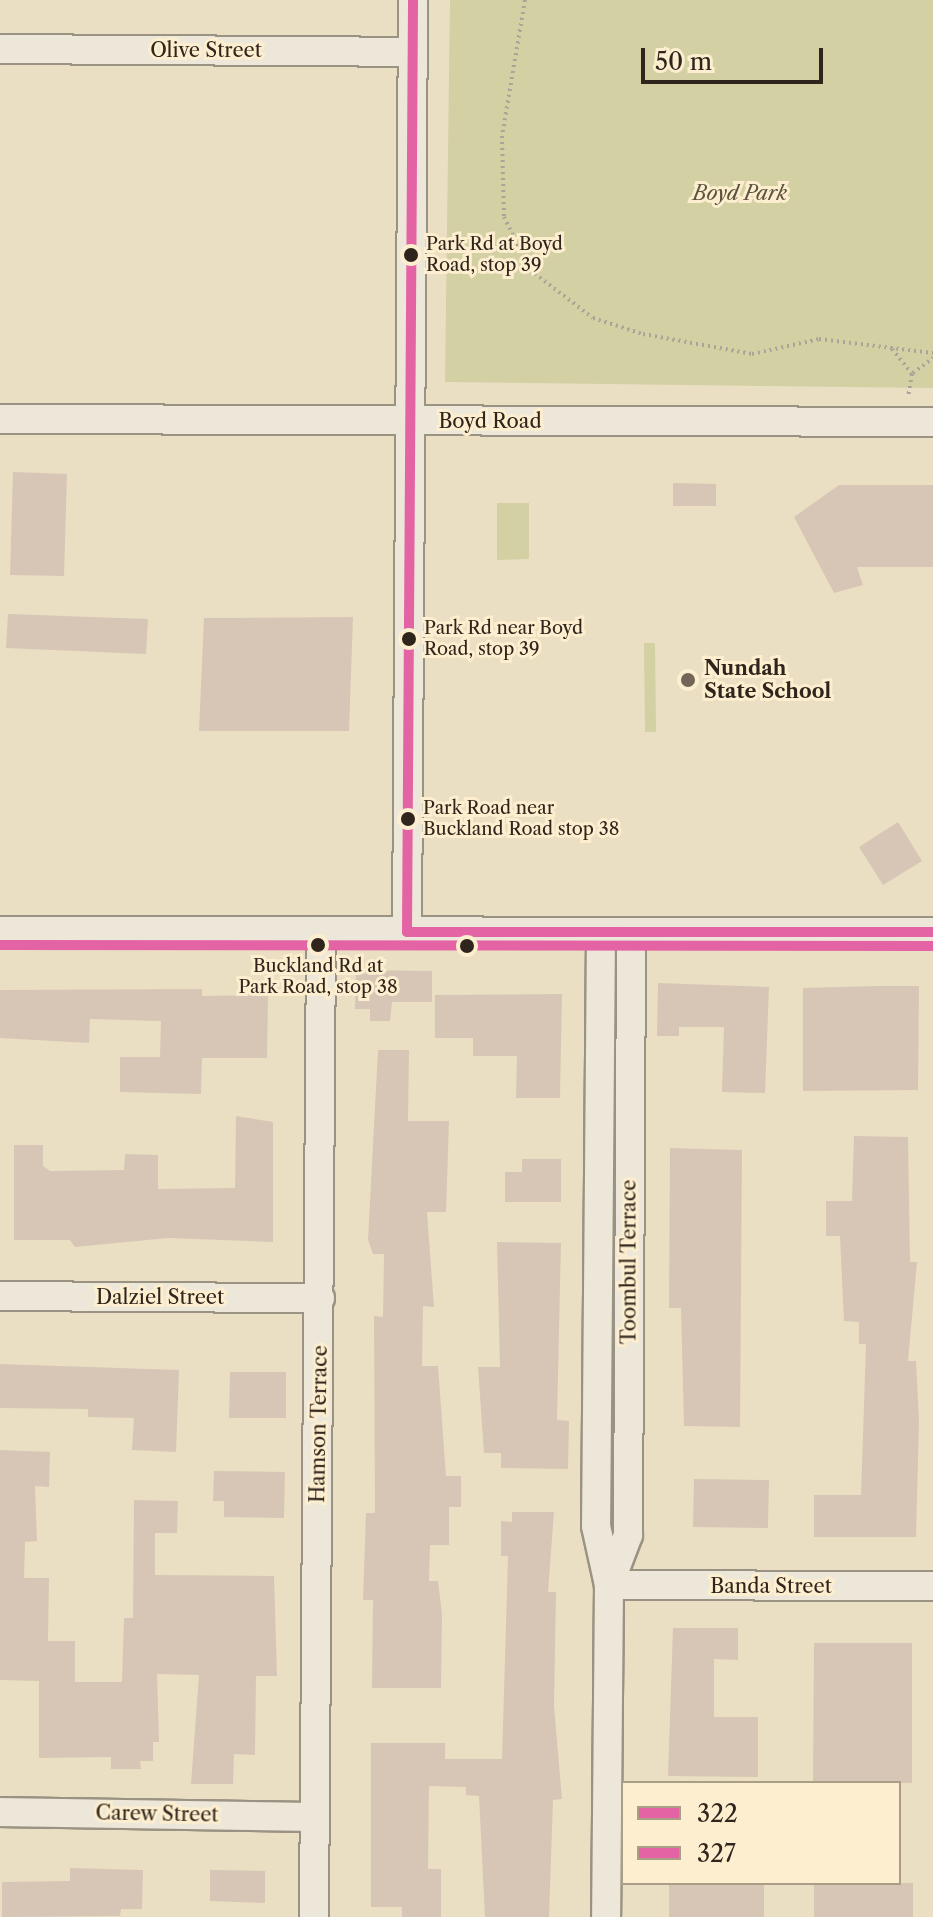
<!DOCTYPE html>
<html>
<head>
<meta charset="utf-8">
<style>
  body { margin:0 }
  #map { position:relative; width:933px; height:1917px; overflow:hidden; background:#eadfc3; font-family:"Libre Caslon Text",serif }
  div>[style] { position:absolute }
  .green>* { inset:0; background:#d3d0a4 }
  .building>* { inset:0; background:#d7c6b5 }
  .path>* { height:4px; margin-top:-2px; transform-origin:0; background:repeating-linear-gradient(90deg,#aaa499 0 2px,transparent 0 6px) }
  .roads { filter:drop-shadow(2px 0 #9a9282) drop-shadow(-2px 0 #9a9282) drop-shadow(0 2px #9a9282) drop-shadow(0 -2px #9a9282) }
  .minor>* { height:28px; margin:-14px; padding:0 14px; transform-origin:14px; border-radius:14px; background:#ede7d9 }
  .bus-1>* { height:10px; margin:-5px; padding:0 5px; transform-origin:5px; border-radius:5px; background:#e463a4 }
  .bus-2>* { height:10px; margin:-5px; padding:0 5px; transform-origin:5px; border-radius:5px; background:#e463a4 }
  .dots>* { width:22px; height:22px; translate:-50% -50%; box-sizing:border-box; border:4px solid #fceece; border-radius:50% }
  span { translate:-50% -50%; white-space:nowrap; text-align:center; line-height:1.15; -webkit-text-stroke:6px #fceece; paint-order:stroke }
  .bus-label { font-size:18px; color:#30251d }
  .left { translate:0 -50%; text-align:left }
  .street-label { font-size:20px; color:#30251d }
  .park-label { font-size:20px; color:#5c543e; font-style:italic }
  .poi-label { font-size:20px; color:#30251d; font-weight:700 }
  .legend { position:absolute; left:621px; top:1781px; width:280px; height:104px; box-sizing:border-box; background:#fceece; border:2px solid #aa9e87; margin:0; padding:10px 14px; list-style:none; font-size:24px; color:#30251d }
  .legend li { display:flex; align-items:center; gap:16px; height:40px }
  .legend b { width:40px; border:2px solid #aa9e87 }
  .scale { position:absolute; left:641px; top:48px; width:182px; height:36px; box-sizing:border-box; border:4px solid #30251d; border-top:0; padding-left:10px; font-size:24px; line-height:28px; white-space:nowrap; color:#30251d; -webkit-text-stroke:6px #fceece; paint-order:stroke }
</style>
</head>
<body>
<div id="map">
  <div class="green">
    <div style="clip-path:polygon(450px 0,933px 0,933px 388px,445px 382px)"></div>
    <div style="clip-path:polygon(497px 503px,529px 503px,529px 559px,497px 560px)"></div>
    <div style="clip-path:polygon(644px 643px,655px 643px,656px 732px,645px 732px)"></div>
  </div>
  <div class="building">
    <div style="clip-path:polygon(13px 472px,67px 474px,64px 576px,10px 575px)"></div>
    <div style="clip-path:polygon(673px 483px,716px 484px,716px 506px,673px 506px)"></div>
    <div style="clip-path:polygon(839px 485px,933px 485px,933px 567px,857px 567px,863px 585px,834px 593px,794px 517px)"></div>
    <div style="clip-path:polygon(8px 614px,148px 619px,146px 654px,6px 648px)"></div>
    <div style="clip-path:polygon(353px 617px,349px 731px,199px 731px,204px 618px)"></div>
    <div style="clip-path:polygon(898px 822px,922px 861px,883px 885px,859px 847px)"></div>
    <div style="clip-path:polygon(356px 970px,432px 971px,432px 1002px,392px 1002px,390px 1021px,370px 1021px,370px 1009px,355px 1009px)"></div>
    <div style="clip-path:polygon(658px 983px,769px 987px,765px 1093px,722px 1092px,724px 1027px,679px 1027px,679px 1036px,657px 1036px)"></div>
    <div style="clip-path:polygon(877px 986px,919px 986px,918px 1090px,803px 1091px,803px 988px)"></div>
    <div style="clip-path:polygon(202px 989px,202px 996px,268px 995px,267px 1058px,202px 1058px,201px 1094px,120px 1092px,120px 1057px,160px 1057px,161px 1021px,90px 1019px,89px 1043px,0 1038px,0 990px)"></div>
    <div style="clip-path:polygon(562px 994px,560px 1098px,516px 1098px,517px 1056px,473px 1056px,473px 1038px,435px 1038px,435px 995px)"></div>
    <div style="clip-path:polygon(378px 1050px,409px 1050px,408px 1121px,449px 1121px,446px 1212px,427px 1212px,434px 1307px,423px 1306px,422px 1366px,438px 1366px,446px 1476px,461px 1476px,461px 1507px,449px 1507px,449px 1545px,430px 1545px,429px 1581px,438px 1581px,442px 1614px,441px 1688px,372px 1688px,373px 1600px,363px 1600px,366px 1513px,375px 1513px,374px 1316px,383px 1317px,384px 1254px,373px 1254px,368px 1240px)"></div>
    <div style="clip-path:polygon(236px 1116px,273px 1122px,273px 1242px,168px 1238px,75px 1247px,70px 1240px,14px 1240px,14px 1145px,43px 1145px,43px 1166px,50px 1171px,124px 1170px,125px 1154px,158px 1155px,158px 1189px,235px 1188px)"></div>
    <div style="clip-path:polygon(854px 1136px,908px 1137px,910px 1262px,917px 1262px,908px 1361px,916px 1361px,919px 1421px,916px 1537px,814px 1537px,814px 1495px,861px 1495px,866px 1344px,859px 1344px,859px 1322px,844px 1321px,840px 1236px,826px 1236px,826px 1201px,852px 1201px)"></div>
    <div style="clip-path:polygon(670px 1148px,742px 1150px,740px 1427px,684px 1426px,681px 1308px,669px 1308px)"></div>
    <div style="clip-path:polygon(522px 1159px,561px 1159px,561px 1202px,505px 1202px,505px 1172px,522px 1172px)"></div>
    <div style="clip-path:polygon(497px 1242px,561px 1243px,557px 1420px,569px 1421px,568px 1469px,501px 1468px,501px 1453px,484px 1453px,478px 1367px,500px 1367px)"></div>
    <div style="clip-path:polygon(0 1364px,179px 1370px,176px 1452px,132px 1450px,134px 1418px,88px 1417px,88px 1409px,0 1408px)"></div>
    <div style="clip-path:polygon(230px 1372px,286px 1372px,286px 1418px,229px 1418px)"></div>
    <div style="clip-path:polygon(0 1450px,50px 1452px,49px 1487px,35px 1486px,37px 1541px,25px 1542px,24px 1578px,49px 1578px,48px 1641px,75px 1641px,75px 1682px,122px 1682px,124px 1618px,133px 1618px,134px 1500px,178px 1501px,177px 1533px,155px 1533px,155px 1575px,274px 1576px,277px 1676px,256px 1676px,255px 1755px,234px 1754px,233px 1784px,191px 1784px,199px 1675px,157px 1674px,159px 1742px,153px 1742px,153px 1761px,140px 1761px,141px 1769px,111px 1769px,111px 1757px,39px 1758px,39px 1681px,0 1680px)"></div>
    <div style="clip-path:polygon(214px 1471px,285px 1472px,284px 1518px,224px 1517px,224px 1501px,213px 1501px)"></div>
    <div style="clip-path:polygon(694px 1479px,769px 1480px,768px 1528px,693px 1527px)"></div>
    <div style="clip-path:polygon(512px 1512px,554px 1512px,548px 1592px,556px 1592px,554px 1706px,562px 1799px,553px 1800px,549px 1917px,485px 1917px,479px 1796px,466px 1795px,466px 1787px,429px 1786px,428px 1869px,441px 1869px,441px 1917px,402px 1917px,402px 1907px,371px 1907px,371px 1743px,445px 1743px,445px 1759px,502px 1759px,508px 1556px,501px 1556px,501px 1521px,512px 1522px)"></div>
    <div style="clip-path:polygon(673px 1628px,738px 1628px,738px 1660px,714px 1659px,714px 1717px,758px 1717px,758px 1777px,668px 1776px)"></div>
    <div style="clip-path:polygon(814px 1643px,912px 1643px,912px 1783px,813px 1783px)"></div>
    <div style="clip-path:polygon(70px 1868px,143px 1870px,142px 1909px,121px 1909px,120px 1916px,2px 1917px,2px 1882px,70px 1881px)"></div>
    <div style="clip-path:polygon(210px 1870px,265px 1871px,265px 1903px,210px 1901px)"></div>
    <div style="clip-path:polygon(669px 1883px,764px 1883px,764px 1917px,669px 1917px)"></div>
    <div style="clip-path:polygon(814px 1883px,913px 1883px,913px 1917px,814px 1917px)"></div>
  </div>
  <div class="path">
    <div style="left:525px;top:0;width:138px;rotate:99.6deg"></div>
    <div style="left:502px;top:136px;width:81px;rotate:88.6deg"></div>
    <div style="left:504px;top:217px;width:59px;rotate:63.9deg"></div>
    <div style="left:530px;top:270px;width:79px;rotate:37.3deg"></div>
    <div style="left:593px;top:318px;width:52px;rotate:17.7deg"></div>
    <div style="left:643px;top:334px;width:111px;rotate:10.4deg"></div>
    <div style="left:752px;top:354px;width:69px;rotate:-12.6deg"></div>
    <div style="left:819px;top:339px;width:115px;rotate:7deg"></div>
    <div style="left:892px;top:349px;width:32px;rotate:51deg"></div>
    <div style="left:912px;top:374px;width:23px;rotate:100deg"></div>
    <div style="left:913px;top:373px;width:25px;rotate:-37deg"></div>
  </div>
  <div class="roads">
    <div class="minor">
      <div style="left:0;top:49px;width:412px;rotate:0.4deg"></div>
      <div style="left:0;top:419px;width:933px;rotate:0.18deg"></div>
      <div style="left:0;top:931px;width:933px;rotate:0.06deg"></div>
      <div style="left:407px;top:932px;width:932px;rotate:-89.63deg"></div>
      <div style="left:601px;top:934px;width:592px;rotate:90.48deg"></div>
      <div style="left:596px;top:1526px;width:60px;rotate:77.6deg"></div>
      <div style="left:609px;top:1585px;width:332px;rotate:90.5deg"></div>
      <div style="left:0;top:1296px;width:320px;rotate:0.4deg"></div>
      <div style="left:609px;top:1585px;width:53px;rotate:-69.2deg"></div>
      <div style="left:628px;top:1535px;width:600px;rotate:-89.71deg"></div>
      <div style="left:609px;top:1585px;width:324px;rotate:0.2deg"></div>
      <div style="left:0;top:1812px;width:315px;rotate:0.9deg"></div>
      <div style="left:314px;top:1917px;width:986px;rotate:-89.59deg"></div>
    </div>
  </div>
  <div class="bus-1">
    <div style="left:407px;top:932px;width:932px;rotate:-89.63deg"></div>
    <div style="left:407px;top:932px;width:526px"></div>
  </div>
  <div class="bus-2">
    <div style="left:0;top:945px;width:933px;rotate:0.06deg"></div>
  </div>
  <div class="dots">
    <div style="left:411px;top:255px;background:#30251d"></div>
    <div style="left:409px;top:639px;background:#30251d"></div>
    <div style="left:688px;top:680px;background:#716657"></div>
    <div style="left:408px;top:819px;background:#30251d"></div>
    <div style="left:318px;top:945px;background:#30251d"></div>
    <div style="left:467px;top:946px;background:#30251d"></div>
  </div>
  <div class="bus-label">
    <span class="left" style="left:426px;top:255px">Park Rd at Boyd<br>Road, stop 39</span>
    <span class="left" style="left:424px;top:639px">Park Rd near Boyd<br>Road, stop 39</span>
    <span class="left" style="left:423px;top:819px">Park Road near<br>Buckland Road stop 38</span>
    <span style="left:318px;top:977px">Buckland Rd at<br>Park Road, stop 38</span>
  </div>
  <div class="street-label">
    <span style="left:206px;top:50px">Olive Street</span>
    <span style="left:490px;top:421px">Boyd Road</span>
    <span style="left:629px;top:1262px;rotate:-90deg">Toombul Terrace</span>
    <span style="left:160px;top:1297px">Dalziel Street</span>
    <span style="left:319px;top:1424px;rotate:-89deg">Hamson Terrace</span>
    <span style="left:771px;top:1586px">Banda Street</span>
    <span style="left:157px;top:1814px;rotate:1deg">Carew Street</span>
  </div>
  <div class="park-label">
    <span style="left:740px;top:193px">Boyd Park</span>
  </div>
  <div class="poi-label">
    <span class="left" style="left:704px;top:680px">Nundah<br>State School</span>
  </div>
  <ul class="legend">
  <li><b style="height:10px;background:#e463a4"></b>322</li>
  <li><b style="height:10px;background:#e463a4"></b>327</li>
  </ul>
  <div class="scale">50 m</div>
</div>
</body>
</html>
